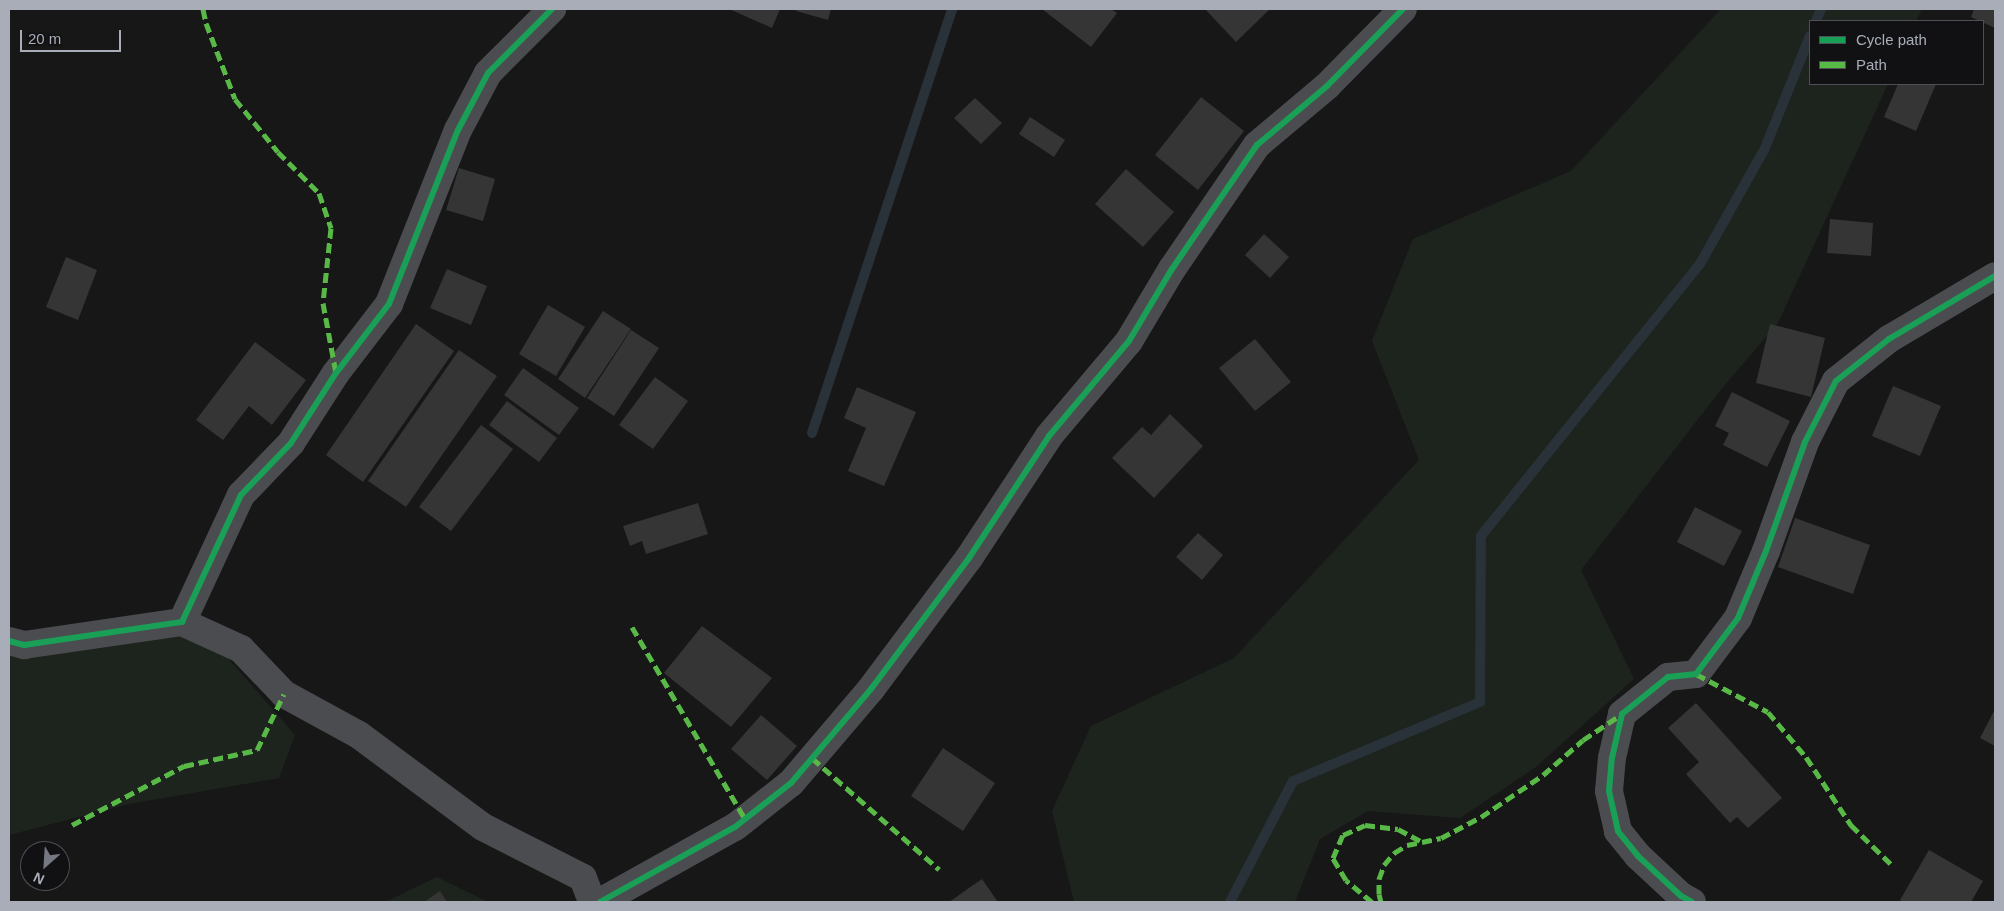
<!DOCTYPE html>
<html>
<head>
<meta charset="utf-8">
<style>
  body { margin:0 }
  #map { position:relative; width:2004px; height:911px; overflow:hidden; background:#171717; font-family:Arial,sans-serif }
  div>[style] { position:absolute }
  .green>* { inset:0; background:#1d241e }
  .stream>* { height:10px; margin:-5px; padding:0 5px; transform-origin:5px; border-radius:5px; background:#2a3239 }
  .building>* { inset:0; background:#353536 }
  .street>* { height:28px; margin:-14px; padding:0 14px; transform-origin:14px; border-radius:14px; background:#4b4c50 }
  .quiet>* { height:5px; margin-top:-2.5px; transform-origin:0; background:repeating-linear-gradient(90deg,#58b947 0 10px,transparent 0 15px) }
  .cycleway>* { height:6px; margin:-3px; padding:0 3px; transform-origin:3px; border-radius:3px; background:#1a9f57 }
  span { translate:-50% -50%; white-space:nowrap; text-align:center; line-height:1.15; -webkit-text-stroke:5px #111113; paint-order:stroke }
  .frame { position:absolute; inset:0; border:10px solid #a8adb8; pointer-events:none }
  .legend { position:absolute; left:1809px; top:20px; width:175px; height:65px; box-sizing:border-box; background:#111113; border:1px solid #4d4f55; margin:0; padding:6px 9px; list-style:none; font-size:15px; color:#a8adb8 }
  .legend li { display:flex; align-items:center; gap:10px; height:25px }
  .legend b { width:25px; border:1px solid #4d4f55 }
  .north { position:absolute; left:20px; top:841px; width:50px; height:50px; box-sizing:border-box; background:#111113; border:1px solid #4d4f55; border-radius:50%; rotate:206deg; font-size:14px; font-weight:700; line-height:20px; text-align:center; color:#a8adb8 }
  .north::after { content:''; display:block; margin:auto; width:18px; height:22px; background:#757880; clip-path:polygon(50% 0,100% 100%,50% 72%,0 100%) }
  .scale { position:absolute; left:20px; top:30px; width:101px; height:22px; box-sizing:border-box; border:2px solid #a8adb8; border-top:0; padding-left:6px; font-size:15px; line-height:18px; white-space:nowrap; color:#a8adb8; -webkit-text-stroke:4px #111113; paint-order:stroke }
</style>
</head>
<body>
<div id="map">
  <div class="green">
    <div style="clip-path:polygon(1721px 9px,1922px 9px,1916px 21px,1810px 21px,1810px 84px,1888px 84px,1778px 323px,1723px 387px,1581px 570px,1634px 679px,1536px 767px,1460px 818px,1368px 811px,1320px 839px,1295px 902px,1074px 902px,1052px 811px,1091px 726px,1234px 658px,1419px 460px,1372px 341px,1413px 239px,1571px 171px)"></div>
    <div style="clip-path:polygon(205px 632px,295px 735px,279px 778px,129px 804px,9px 835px,9px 655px)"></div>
    <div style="clip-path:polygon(437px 877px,488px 902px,385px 902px)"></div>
  </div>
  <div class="stream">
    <div style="left:1816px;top:21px;width:13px;rotate:-67deg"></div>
    <div style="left:812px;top:433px;width:447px;rotate:-71.7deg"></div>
    <div style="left:1230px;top:902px;width:136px;rotate:-62.5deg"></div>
    <div style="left:1293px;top:781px;width:203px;rotate:-22.9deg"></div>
    <div style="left:1480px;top:702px;width:166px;rotate:-89.7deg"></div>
    <div style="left:1481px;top:536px;width:349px;rotate:-51.2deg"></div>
    <div style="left:1700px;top:264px;width:133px;rotate:-60.7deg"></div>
    <div style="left:1765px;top:148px;width:121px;rotate:-68.1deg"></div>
  </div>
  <div class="building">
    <div style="clip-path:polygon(729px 9px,780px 9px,772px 28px)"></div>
    <div style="clip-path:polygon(797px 9px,831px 9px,828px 20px,796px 11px)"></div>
    <div style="clip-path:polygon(1042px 9px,1111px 9px,1117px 13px,1091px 47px)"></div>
    <div style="clip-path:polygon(1205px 9px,1270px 9px,1236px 42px)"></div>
    <div style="clip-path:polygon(1974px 9px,1995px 9px,1995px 28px,1971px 17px)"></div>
    <div style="clip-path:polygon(1898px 84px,1936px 84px,1916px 131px,1884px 117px)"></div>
    <div style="clip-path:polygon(1201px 97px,1244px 131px,1198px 190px,1155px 155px)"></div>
    <div style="clip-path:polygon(975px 98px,1002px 123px,981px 144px,954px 118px)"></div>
    <div style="clip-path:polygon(1030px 117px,1065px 140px,1054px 157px,1019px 134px)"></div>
    <div style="clip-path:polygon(459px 168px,495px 179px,483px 221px,446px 210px)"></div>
    <div style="clip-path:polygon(1126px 169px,1174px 212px,1143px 247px,1095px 204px)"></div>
    <div style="clip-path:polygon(1830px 219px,1873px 223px,1871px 256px,1827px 253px)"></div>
    <div style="clip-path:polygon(1264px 234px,1289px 257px,1270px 278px,1245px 255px)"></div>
    <div style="clip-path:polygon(66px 257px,97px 270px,78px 320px,46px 307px)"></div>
    <div style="clip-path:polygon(447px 269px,487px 286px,471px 325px,430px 308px)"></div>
    <div style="clip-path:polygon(548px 305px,585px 327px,556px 376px,519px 354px)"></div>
    <div style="clip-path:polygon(603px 311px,631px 329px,585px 398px,558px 379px)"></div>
    <div style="clip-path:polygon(416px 324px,454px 351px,363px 482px,326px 455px)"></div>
    <div style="clip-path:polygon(1770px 324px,1825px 338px,1811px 397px,1756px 383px)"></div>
    <div style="clip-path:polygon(631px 330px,659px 348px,614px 416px,587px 398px)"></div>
    <div style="clip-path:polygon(1255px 339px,1291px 382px,1255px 411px,1219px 368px)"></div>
    <div style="clip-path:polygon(255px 342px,306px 380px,272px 425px,249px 406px,223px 440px,196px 420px)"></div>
    <div style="clip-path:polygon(459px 350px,497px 376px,406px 507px,368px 481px)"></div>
    <div style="clip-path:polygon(523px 368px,579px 408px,559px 435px,504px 395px)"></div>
    <div style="clip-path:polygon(655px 377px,688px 401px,653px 449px,619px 425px)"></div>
    <div style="clip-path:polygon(1893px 386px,1941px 406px,1920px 456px,1872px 436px)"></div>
    <div style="clip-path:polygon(857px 387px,916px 412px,884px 486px,848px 471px,866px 428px,844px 418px)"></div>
    <div style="clip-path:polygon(1732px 392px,1790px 421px,1767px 467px,1723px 445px,1729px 433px,1715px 426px)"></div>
    <div style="clip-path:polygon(507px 401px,557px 438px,539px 462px,489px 425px)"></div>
    <div style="clip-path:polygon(1170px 414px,1203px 446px,1154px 498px,1112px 458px,1142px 427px,1151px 435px)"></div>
    <div style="clip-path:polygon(481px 425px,513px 449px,451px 531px,419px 507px)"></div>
    <div style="clip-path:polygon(698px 503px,708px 534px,646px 554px,642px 541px,630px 546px,623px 526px)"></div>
    <div style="clip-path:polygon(1695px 507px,1742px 531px,1724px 566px,1677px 542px)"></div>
    <div style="clip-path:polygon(1795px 518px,1870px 545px,1853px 594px,1778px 567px)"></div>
    <div style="clip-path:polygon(1198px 533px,1223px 555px,1202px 580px,1176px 557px)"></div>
    <div style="clip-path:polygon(702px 626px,772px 678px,731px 727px,664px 673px)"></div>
    <div style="clip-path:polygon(1696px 703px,1782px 798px,1748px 828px,1737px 817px,1730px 823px,1686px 774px,1699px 762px,1668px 728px)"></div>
    <div style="clip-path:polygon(1995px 709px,1995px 746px,1980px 738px)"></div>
    <div style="clip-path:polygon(761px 715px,797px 746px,767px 780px,731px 749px)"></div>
    <div style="clip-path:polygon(943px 748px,995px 783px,963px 831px,911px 796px)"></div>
    <div style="clip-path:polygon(1929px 850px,1983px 881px,1971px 902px,1903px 902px,1900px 900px)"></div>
    <div style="clip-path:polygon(982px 879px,998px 902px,949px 902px)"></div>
    <div style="clip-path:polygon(440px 891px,447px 902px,424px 902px)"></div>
  </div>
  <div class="street">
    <div style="left:182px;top:622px;width:65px;rotate:24.6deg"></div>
    <div style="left:241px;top:649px;width:62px;rotate:46.3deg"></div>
    <div style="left:284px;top:694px;width:85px;rotate:28.7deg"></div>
    <div style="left:359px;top:735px;width:154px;rotate:36.6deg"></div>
    <div style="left:483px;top:827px;width:112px;rotate:27deg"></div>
    <div style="left:583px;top:878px;width:26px;rotate:69deg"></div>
    <div style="left:9px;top:641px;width:16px;rotate:15deg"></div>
    <div style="left:24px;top:645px;width:160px;rotate:-8.3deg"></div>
    <div style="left:182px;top:622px;width:140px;rotate:-65.1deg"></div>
    <div style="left:241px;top:495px;width:72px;rotate:-46.1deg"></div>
    <div style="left:291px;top:443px;width:83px;rotate:-57.3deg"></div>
    <div style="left:336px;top:373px;width:87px;rotate:-52.5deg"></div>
    <div style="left:389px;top:304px;width:187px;rotate:-68.4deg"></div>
    <div style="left:458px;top:130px;width:64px;rotate:-62.2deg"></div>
    <div style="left:488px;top:73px;width:91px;rotate:-45deg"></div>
    <div style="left:600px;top:902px;width:154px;rotate:-29.1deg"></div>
    <div style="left:735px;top:827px;width:71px;rotate:-38.2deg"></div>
    <div style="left:791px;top:783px;width:123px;rotate:-49.6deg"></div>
    <div style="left:871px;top:689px;width:164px;rotate:-53.2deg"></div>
    <div style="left:969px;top:558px;width:146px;rotate:-56.7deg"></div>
    <div style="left:1049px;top:436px;width:124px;rotate:-49.9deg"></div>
    <div style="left:1129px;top:341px;width:84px;rotate:-59.2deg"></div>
    <div style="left:1172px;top:269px;width:150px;rotate:-55.6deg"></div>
    <div style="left:1257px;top:145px;width:92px;rotate:-40.1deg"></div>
    <div style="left:1327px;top:86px;width:108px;rotate:-45.4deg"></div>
    <div style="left:1692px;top:902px;width:13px;rotate:-151deg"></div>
    <div style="left:1681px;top:896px;width:59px;rotate:-137.1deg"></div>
    <div style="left:1638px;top:856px;width:32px;rotate:-129deg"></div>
    <div style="left:1618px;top:831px;width:41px;rotate:-102.7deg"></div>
    <div style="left:1609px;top:791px;width:33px;rotate:-85deg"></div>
    <div style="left:1612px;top:758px;width:45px;rotate:-77.2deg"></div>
    <div style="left:1622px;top:714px;width:59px;rotate:-38.8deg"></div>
    <div style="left:1668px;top:677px;width:28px;rotate:-6deg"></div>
    <div style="left:1696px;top:674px;width:70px;rotate:-53.1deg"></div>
    <div style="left:1738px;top:618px;width:73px;rotate:-67.3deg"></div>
    <div style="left:1766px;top:551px;width:116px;rotate:-70.3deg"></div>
    <div style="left:1805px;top:442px;width:68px;rotate:-63.1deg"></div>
    <div style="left:1836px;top:381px;width:68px;rotate:-38.4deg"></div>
    <div style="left:1889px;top:339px;width:123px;rotate:-30.7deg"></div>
  </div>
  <div class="quiet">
    <div style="left:203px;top:9px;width:14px;rotate:78deg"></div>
    <div style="left:206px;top:23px;width:81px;rotate:69.1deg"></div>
    <div style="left:235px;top:99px;width:68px;rotate:50.9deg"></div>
    <div style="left:278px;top:152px;width:58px;rotate:45deg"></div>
    <div style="left:319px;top:193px;width:37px;rotate:71deg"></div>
    <div style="left:331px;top:228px;width:75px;rotate:96.1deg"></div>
    <div style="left:323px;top:303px;width:71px;rotate:79.5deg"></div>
    <div style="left:632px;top:627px;width:223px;rotate:59.5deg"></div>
    <div style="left:1696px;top:674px;width:81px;rotate:27.8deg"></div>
    <div style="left:1768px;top:712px;width:59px;rotate:49.8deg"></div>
    <div style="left:1806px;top:757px;width:82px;rotate:56.5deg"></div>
    <div style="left:1851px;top:825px;width:59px;rotate:44.3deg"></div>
    <div style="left:812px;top:758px;width:169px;rotate:41.2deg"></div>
    <div style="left:72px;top:825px;width:127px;rotate:-27.8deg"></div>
    <div style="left:184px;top:766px;width:75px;rotate:-12.4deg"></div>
    <div style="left:257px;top:750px;width:62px;rotate:-64.3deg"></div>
    <div style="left:1372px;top:902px;width:34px;rotate:-140deg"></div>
    <div style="left:1346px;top:880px;width:26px;rotate:-121deg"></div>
    <div style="left:1333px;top:858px;width:25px;rotate:-67deg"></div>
    <div style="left:1343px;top:835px;width:24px;rotate:-24deg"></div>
    <div style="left:1365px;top:825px;width:33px;rotate:7deg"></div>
    <div style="left:1398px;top:829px;width:27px;rotate:28deg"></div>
    <div style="left:1422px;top:842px;width:19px;rotate:-12deg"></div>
    <div style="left:1441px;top:838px;width:45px;rotate:-27.7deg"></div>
    <div style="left:1481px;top:817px;width:75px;rotate:-34.1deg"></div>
    <div style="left:1543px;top:775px;width:53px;rotate:-41.2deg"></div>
    <div style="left:1583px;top:740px;width:47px;rotate:-33.7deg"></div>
    <div style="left:1381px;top:902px;width:8px;rotate:-104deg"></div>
    <div style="left:1379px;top:894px;width:15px;rotate:-90deg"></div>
    <div style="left:1379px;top:879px;width:15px;rotate:-70deg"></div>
    <div style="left:1384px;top:865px;width:16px;rotate:-50deg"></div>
    <div style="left:1394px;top:853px;width:15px;rotate:-32deg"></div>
    <div style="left:1407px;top:845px;width:15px;rotate:-11deg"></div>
  </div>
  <div class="cycleway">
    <div style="left:9px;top:641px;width:16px;rotate:15deg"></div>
    <div style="left:24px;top:645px;width:160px;rotate:-8.3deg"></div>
    <div style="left:182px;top:622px;width:140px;rotate:-65.1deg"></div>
    <div style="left:241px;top:495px;width:72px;rotate:-46.1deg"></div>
    <div style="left:291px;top:443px;width:83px;rotate:-57.3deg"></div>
    <div style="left:336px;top:373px;width:87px;rotate:-52.5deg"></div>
    <div style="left:389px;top:304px;width:187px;rotate:-68.4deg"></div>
    <div style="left:458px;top:130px;width:64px;rotate:-62.2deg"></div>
    <div style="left:488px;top:73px;width:91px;rotate:-45deg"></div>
    <div style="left:600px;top:902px;width:154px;rotate:-29.1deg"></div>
    <div style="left:735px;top:827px;width:71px;rotate:-38.2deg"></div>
    <div style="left:791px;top:783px;width:123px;rotate:-49.6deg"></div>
    <div style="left:871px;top:689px;width:164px;rotate:-53.2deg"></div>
    <div style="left:969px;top:558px;width:146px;rotate:-56.7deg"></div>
    <div style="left:1049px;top:436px;width:124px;rotate:-49.9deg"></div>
    <div style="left:1129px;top:341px;width:84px;rotate:-59.2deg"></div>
    <div style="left:1172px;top:269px;width:150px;rotate:-55.6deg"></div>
    <div style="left:1257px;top:145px;width:92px;rotate:-40.1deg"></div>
    <div style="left:1327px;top:86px;width:108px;rotate:-45.4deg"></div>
    <div style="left:1692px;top:902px;width:13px;rotate:-151deg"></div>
    <div style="left:1681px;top:896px;width:59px;rotate:-137.1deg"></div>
    <div style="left:1638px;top:856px;width:32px;rotate:-129deg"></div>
    <div style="left:1618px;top:831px;width:41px;rotate:-102.7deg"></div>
    <div style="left:1609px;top:791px;width:33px;rotate:-85deg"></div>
    <div style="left:1612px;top:758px;width:45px;rotate:-77.2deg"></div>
    <div style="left:1622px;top:714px;width:59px;rotate:-38.8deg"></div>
    <div style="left:1668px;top:677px;width:28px;rotate:-6deg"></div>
    <div style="left:1696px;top:674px;width:70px;rotate:-53.1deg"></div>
    <div style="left:1738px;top:618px;width:73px;rotate:-67.3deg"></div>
    <div style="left:1766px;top:551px;width:116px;rotate:-70.3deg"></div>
    <div style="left:1805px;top:442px;width:68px;rotate:-63.1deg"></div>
    <div style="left:1836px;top:381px;width:68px;rotate:-38.4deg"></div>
    <div style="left:1889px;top:339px;width:123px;rotate:-30.7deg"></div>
  </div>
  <div class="frame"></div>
  <ul class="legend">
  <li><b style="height:6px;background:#1a9f57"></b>Cycle path</li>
  <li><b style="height:6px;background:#58b947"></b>Path</li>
  </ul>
  <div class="north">N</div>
  <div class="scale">20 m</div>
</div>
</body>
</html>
